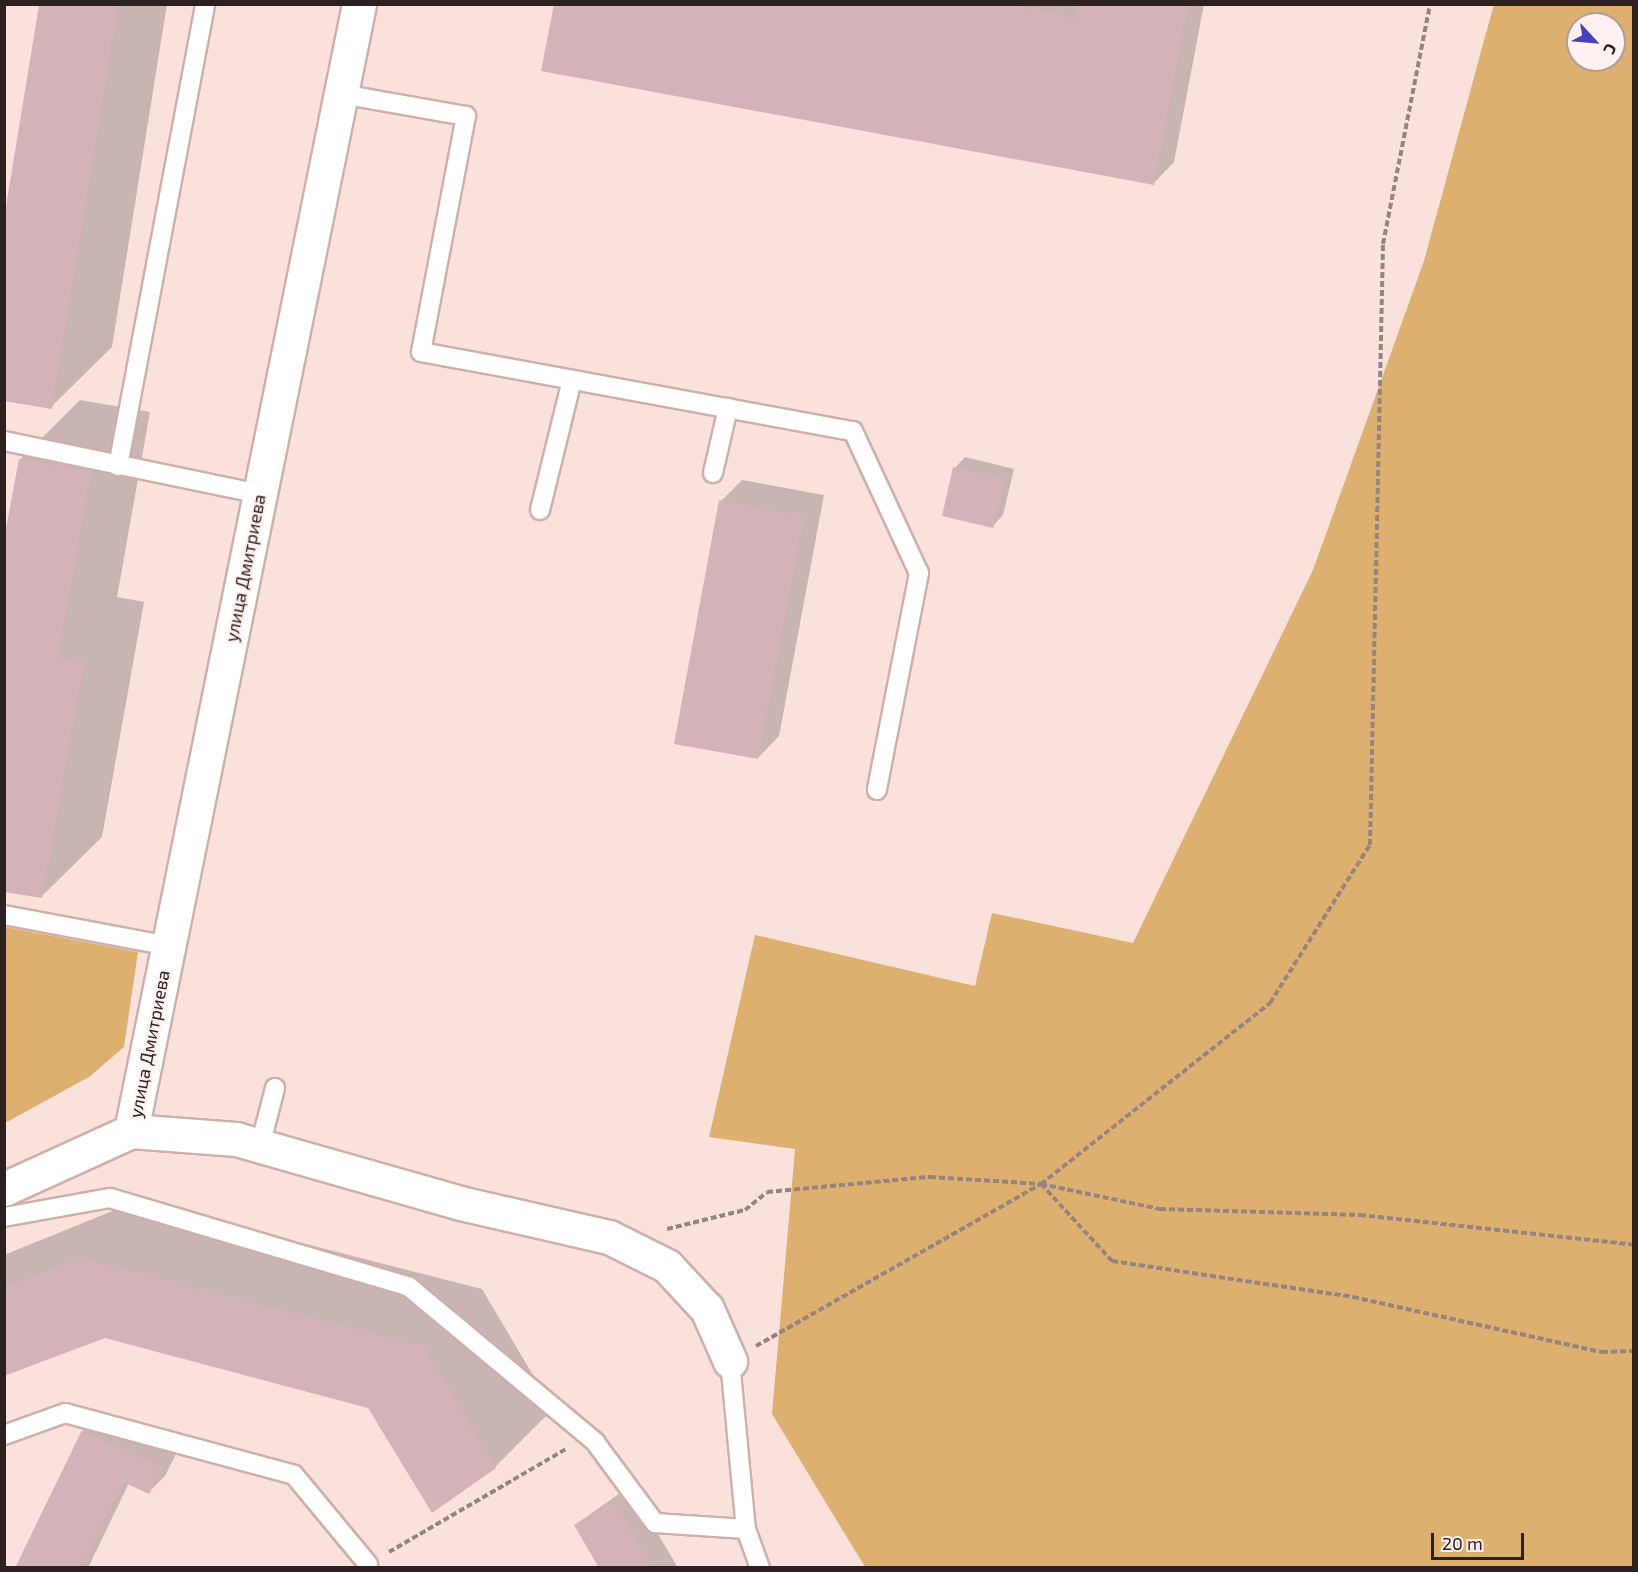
<!DOCTYPE html>
<html>
<head>
<meta charset="utf-8">
<style>
  body { margin:0 }
  #map { position:relative; width:1638px; height:1572px; overflow:hidden; background:#fbe1dc; font-family:"Exo 2",sans-serif }
  div>[style] { position:absolute }
  .green>* { inset:0; background:#deb070 }
  .shadow>* { inset:0; background:#0003 }
  .building>* { inset:0; background:#d3b3b8 }
  .path>* { height:4px; margin-top:-2px; transform-origin:0; background:repeating-linear-gradient(90deg,#968480 0 6px,transparent 0 9px) }
  .roads { filter:drop-shadow(2px 0 #ceafaa) drop-shadow(-2px 0 #ceafaa) drop-shadow(0 2px #ceafaa) drop-shadow(0 -2px #ceafaa) }
  .lane>* { height:18px; margin:-9px; padding:0 9px; transform-origin:9px; border-radius:9px; background:#fff }
  .street>* { height:33px; margin:-16.5px; padding:0 16.5px; transform-origin:16.5px; border-radius:16.5px; background:#fff }
  span { translate:-50% -50%; white-space:nowrap; text-align:center; line-height:1.15; -webkit-text-stroke:4.5px #fff1ef; paint-order:stroke }
  .street-label { font-size:18px; color:#2c211f }
  .frame { position:absolute; inset:0; border:6px solid #2c211f; pointer-events:none }
  .north { position:absolute; left:1566px; top:12px; width:60px; height:60px; box-sizing:border-box; background:#fff1ef; border:2px solid #ab9e9c; border-radius:50%; rotate:116deg; font-size:16px; font-weight:700; line-height:24px; text-align:center; color:#2c211f }
  .north::after { content:''; display:block; margin:auto; width:21px; height:27px; background:#4642b8; clip-path:polygon(50% 0,100% 100%,50% 72%,0 100%) }
  .scale { position:absolute; left:1431px; top:1533px; width:93px; height:27px; box-sizing:border-box; border:3px solid #2c211f; border-top:0; padding-left:8px; font-size:18px; line-height:21px; white-space:nowrap; color:#2c211f; -webkit-text-stroke:4px #fff1ef; paint-order:stroke }
</style>
</head>
<body>
<div id="map">
  <div class="green">
    <div style="clip-path:polygon(evenodd,1494px 4px,1633px 5px,1633px 1567px,865px 1567px,772px 1414px,795px 1149px,709px 1137px,755px 935px,975px 986px,992px 913px,1133px 943px,1313px 570px,1424px 261px,1494px 4px,1578px 24px,1614px 24px,1614px 60px,1578px 60px,1578px 24px)"></div>
    <div style="clip-path:polygon(5px 927px,138px 952px,124px 1047px,89px 1077px,5px 1123px)"></div>
  </div>
  <div class="shadow">
    <div style="clip-path:polygon(41px 4px,167px 4px,112px 347px,51px 407px,4px 229px)"></div>
    <div style="clip-path:polygon(555px 4px,1204px 4px,1174px 162px,1153px 184px)"></div>
    <div style="clip-path:polygon(80px 400px,150px 412px,117px 597px,144px 602px,102px 837px,41px 897px,20px 460px)"></div>
    <div style="clip-path:polygon(965px 457px,1014px 469px,1003px 515px,993px 526px,955px 468px)"></div>
    <div style="clip-path:polygon(742px 480px,824px 495px,779px 736px,758px 758px,721px 501px)"></div>
    <div style="clip-path:polygon(137px 1201px,482px 1289px,553px 1409px,495px 1467px,369px 1406px,105px 1337px,4px 1374px,4px 1255px)"></div>
    <div style="clip-path:polygon(100px 1414px,177px 1452px,165px 1476px,148px 1493px,129px 1483px,88px 1568px,17px 1568px,84px 1430px)"></div>
    <div style="clip-path:polygon(630px 1486px,678px 1568px,600px 1568px,575px 1525px)"></div>
  </div>
  <div class="building">
    <div style="clip-path:polygon(554px 4px,1003px 4px,1076px 18px,1078px 4px,1188px 4px,1154px 185px,541px 71px)"></div>
    <div style="clip-path:polygon(39px 5px,118px 5px,52px 409px,4px 401px,4px 219px)"></div>
    <div style="clip-path:polygon(19px 459px,91px 472px,58px 657px,84px 662px,42px 898px,4px 892px,4px 539px)"></div>
    <div style="clip-path:polygon(953px 467px,1005px 479px,993px 528px,942px 516px)"></div>
    <div style="clip-path:polygon(719px 500px,804px 516px,758px 759px,674px 744px)"></div>
    <div style="clip-path:polygon(78px 1258px,424px 1347px,496px 1468px,432px 1513px,368px 1408px,105px 1338px,4px 1376px,4px 1288px)"></div>
    <div style="clip-path:polygon(82px 1430px,162px 1468px,149px 1494px,123px 1482px,81px 1568px,15px 1568px)"></div>
    <div style="clip-path:polygon(614px 1501px,653px 1568px,599px 1568px,574px 1525px)"></div>
  </div>
  <div class="path">
    <div style="left:1041px;top:1184px;width:292px;rotate:-38.3deg"></div>
    <div style="left:1270px;top:1003px;width:187px;rotate:-57.7deg"></div>
    <div style="left:1370px;top:845px;width:601px;rotate:-88.76deg"></div>
    <div style="left:1383px;top:244px;width:245px;rotate:-78.9deg"></div>
    <div style="left:667px;top:1229px;width:80px;rotate:-13.7deg"></div>
    <div style="left:745px;top:1210px;width:28px;rotate:-39deg"></div>
    <div style="left:767px;top:1192px;width:164px;rotate:-5.3deg"></div>
    <div style="left:930px;top:1177px;width:111px;rotate:3.6deg"></div>
    <div style="left:1041px;top:1184px;width:122px;rotate:11.9deg"></div>
    <div style="left:1160px;top:1209px;width:200px;rotate:1.7deg"></div>
    <div style="left:1360px;top:1215px;width:276px;rotate:6.2deg"></div>
    <div style="left:756px;top:1346px;width:328px;rotate:-29.6deg"></div>
    <div style="left:1041px;top:1184px;width:105px;rotate:47.3deg"></div>
    <div style="left:1112px;top:1261px;width:244px;rotate:8.5deg"></div>
    <div style="left:1353px;top:1297px;width:255px;rotate:12.5deg"></div>
    <div style="left:1602px;top:1352px;width:32px;rotate:-2deg"></div>
    <div style="left:389px;top:1552px;width:205px;rotate:-30.2deg"></div>
  </div>
  <div class="roads">
    <div class="lane">
      <div style="left:341px;top:94px;width:127px;rotate:10deg"></div>
      <div style="left:466px;top:116px;width:240px;rotate:100.8deg"></div>
      <div style="left:421px;top:352px;width:439px;rotate:10.4deg"></div>
      <div style="left:853px;top:431px;width:157px;rotate:65.1deg"></div>
      <div style="left:919px;top:573px;width:221px;rotate:101deg"></div>
      <div style="left:4px;top:441px;width:261px;rotate:11.7deg"></div>
      <div style="left:118px;top:466px;width:470px;rotate:-79.3deg"></div>
      <div style="left:713px;top:473px;width:67px;rotate:-77deg"></div>
      <div style="left:540px;top:510px;width:134px;rotate:-76.2deg"></div>
      <div style="left:4px;top:915px;width:168px;rotate:10.6deg"></div>
      <div style="left:260px;top:1146px;width:60px;rotate:-75.5deg"></div>
      <div style="left:4px;top:1217px;width:108px;rotate:-10.2deg"></div>
      <div style="left:110px;top:1198px;width:311px;rotate:16.5deg"></div>
      <div style="left:408px;top:1286px;width:244px;rotate:39.8deg"></div>
      <div style="left:595px;top:1442px;width:101px;rotate:53.5deg"></div>
      <div style="left:655px;top:1523px;width:91px;rotate:3.8deg"></div>
      <div style="left:730px;top:1361px;width:169px;rotate:84.6deg"></div>
      <div style="left:746px;top:1529px;width:41px;rotate:70.3deg"></div>
      <div style="left:4px;top:1435px;width:65px;rotate:-19.8deg"></div>
      <div style="left:65px;top:1413px;width:237px;rotate:15.1deg"></div>
      <div style="left:294px;top:1475px;width:116px;rotate:50.3deg"></div>
    </div>
    <div class="street">
      <div style="left:131px;top:1131px;width:1150px;rotate:-78.56deg"></div>
      <div style="left:4px;top:1189px;width:140px;rotate:-24.5deg"></div>
      <div style="left:131px;top:1131px;width:105px;rotate:4.4deg"></div>
      <div style="left:236px;top:1139px;width:233px;rotate:15.9deg"></div>
      <div style="left:460px;top:1203px;width:153px;rotate:12.9deg"></div>
      <div style="left:609px;top:1237px;width:65px;rotate:26.6deg"></div>
      <div style="left:667px;top:1266px;width:59px;rotate:47.1deg"></div>
      <div style="left:707px;top:1309px;width:57px;rotate:66.1deg"></div>
    </div>
  </div>
  <div class="street-label">
    <span style="left:245px;top:568px;rotate:-79deg">улица Дмитриева</span>
    <span style="left:149px;top:1044px;rotate:-79deg">улица Дмитриева</span>
  </div>
  <div class="frame"></div>
  <div class="north">С</div>
  <div class="scale">20 m</div>
</div>
</body>
</html>
